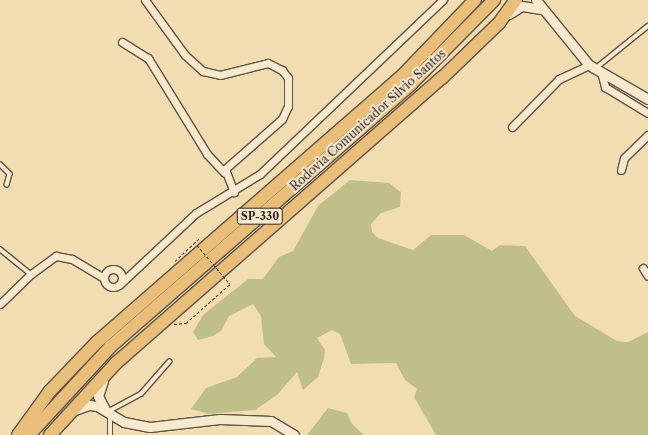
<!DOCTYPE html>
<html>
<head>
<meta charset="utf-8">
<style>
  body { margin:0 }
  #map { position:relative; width:648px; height:435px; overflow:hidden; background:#f2ddb3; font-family:"Libre Caslon Text",serif }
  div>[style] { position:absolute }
  .green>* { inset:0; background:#bfbf89 }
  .path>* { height:1px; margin-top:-0.5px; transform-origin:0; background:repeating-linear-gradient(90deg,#322521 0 3px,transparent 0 5px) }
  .roads { filter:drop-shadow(1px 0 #625346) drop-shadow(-1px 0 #625346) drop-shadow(0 1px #625346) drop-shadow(0 -1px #625346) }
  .lane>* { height:3.5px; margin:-1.75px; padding:0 1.75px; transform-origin:1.75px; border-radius:1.75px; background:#f7e9ce }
  .street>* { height:7px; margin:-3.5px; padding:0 3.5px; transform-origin:3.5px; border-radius:3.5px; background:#f7e9ce }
  .street>.ring { margin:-3.5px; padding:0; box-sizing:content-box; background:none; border:7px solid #f7e9ce; border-radius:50% }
  .secondary>* { height:9px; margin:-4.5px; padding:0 4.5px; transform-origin:4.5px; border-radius:4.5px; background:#f7e9ce }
  .highway>* { height:12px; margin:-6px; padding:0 6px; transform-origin:6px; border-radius:6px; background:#e9be7a }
  .path-bridge>* { height:1px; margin-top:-0.5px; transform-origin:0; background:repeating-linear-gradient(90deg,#322521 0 3px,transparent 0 5px) }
  span { translate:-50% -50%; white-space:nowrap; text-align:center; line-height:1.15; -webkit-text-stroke:4px #f7e9ce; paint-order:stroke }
  .shield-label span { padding:1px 3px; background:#f7e9ce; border:1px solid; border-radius:3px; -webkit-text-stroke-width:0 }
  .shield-label { font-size:11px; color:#322521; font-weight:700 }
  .street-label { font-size:12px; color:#322521 }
</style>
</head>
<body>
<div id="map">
  <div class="green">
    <div style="clip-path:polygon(350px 180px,389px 183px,401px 192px,400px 207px,381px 213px,371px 224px,372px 232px,378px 238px,413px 250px,431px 235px,464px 235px,492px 251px,500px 245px,525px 246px,575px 316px,617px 341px,628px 342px,648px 332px,648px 435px,436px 435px,414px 397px,417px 389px,405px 380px,396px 363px,351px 364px,340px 334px,332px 330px,317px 338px,325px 350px,324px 358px,318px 377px,303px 390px,297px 372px,277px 395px,255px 410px,209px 414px,191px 409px,206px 388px,237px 377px,257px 358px,276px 357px,264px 344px,261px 316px,253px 304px,229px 316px,221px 331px,213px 336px,198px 340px,193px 332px,203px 315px,248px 279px,263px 279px,279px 257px,293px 251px,318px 206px)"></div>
    <div style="clip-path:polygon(328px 408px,347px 413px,352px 424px,364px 435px,307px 435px)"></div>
  </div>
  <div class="path">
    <div style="left:175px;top:261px;width:33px;rotate:-43deg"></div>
    <div style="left:174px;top:324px;width:12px;rotate:-5deg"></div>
    <div style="left:186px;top:323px;width:59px;rotate:-41.6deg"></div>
  </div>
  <div class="roads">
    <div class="lane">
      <div style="left:596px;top:68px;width:67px;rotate:-38.9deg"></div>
      <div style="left:0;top:164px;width:14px;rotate:45deg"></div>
      <div style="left:10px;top:174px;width:11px;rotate:105deg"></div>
      <div style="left:0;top:249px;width:40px;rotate:39deg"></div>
      <div style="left:109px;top:411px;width:36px;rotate:-28deg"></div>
      <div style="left:141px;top:394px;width:43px;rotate:-48.8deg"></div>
      <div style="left:110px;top:435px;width:20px;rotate:-90deg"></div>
    </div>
    <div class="street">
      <div style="left:145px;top:0;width:68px;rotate:54deg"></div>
      <div style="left:185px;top:55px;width:24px;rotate:42deg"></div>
      <div style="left:203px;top:71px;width:17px;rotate:13deg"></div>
      <div style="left:220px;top:75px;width:49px;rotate:-14deg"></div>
      <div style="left:268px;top:63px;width:16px;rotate:27deg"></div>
      <div style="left:282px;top:70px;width:10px;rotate:53deg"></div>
      <div style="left:288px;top:78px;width:28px;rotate:90deg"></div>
      <div style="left:288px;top:106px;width:14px;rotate:115deg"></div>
      <div style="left:282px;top:119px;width:76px;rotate:138.7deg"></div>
      <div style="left:225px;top:169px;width:25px;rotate:69deg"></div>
      <div style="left:122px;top:42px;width:31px;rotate:32deg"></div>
      <div style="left:148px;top:58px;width:113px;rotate:58.4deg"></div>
      <div style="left:207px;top:154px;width:25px;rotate:47deg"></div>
      <div style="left:601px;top:72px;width:16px;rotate:75deg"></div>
      <div style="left:605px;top:87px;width:50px;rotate:31.2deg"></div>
      <div style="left:512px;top:127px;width:67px;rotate:-45.6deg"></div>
      <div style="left:559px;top:79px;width:33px;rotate:-25deg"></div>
      <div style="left:621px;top:170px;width:12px;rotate:-76deg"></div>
      <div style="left:624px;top:158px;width:33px;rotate:-44deg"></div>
      <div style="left:643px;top:268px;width:9px;rotate:58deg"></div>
      <div class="ring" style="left:104px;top:269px;width:11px;height:11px"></div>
      <div style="left:119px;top:285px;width:105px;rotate:-43.1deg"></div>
      <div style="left:196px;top:213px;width:75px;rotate:-31.4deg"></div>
      <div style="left:260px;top:174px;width:253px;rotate:-43.6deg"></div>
      <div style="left:0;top:304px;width:43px;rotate:-44.1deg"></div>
      <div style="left:31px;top:274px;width:31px;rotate:-36deg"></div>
      <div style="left:56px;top:256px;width:16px;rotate:11deg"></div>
      <div style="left:72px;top:259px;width:37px;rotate:31deg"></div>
    </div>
    <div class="secondary">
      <div style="left:536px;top:0;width:84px;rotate:50.8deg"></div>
      <div style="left:589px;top:65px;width:68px;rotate:30deg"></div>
      <div style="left:509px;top:14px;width:15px;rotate:-32deg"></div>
      <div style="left:522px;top:6px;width:19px;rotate:9deg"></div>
      <div style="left:103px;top:381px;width:16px;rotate:108deg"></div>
      <div style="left:98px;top:396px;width:17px;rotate:62deg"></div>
      <div style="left:75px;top:410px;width:15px;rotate:-20deg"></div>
      <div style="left:89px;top:405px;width:8px;rotate:7deg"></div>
      <div style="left:97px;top:406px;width:31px;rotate:31deg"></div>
      <div style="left:124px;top:422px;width:26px;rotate:11deg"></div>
      <div style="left:150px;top:427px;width:70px;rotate:-6.5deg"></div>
      <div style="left:220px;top:419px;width:51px;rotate:2.2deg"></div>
      <div style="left:271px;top:421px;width:27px;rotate:31deg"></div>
    </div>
    <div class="highway">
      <div style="left:18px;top:435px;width:54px;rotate:-54deg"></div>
      <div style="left:50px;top:391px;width:68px;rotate:-46.2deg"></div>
      <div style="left:97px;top:342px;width:406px;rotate:-41.1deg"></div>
      <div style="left:403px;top:75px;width:104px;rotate:-46.2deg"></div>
      <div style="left:29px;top:435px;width:121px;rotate:-47.3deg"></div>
      <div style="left:111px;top:346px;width:398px;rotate:-41.1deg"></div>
      <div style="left:411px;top:84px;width:118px;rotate:-45.3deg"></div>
      <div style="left:50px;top:435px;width:98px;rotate:-47.5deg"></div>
      <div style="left:116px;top:363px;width:433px;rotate:-41.2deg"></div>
      <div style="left:442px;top:78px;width:79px;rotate:-44deg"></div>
      <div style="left:499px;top:23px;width:29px;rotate:-54deg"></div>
    </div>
  </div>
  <div class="path-bridge">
    <div style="left:197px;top:245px;width:51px;rotate:49.8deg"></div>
  </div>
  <div class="shield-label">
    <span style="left:260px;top:216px">SP-330</span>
  </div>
  <div class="street-label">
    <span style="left:368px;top:120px;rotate:-42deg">Rodovia Comunicador Silvio Santos</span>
  </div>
</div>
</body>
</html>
